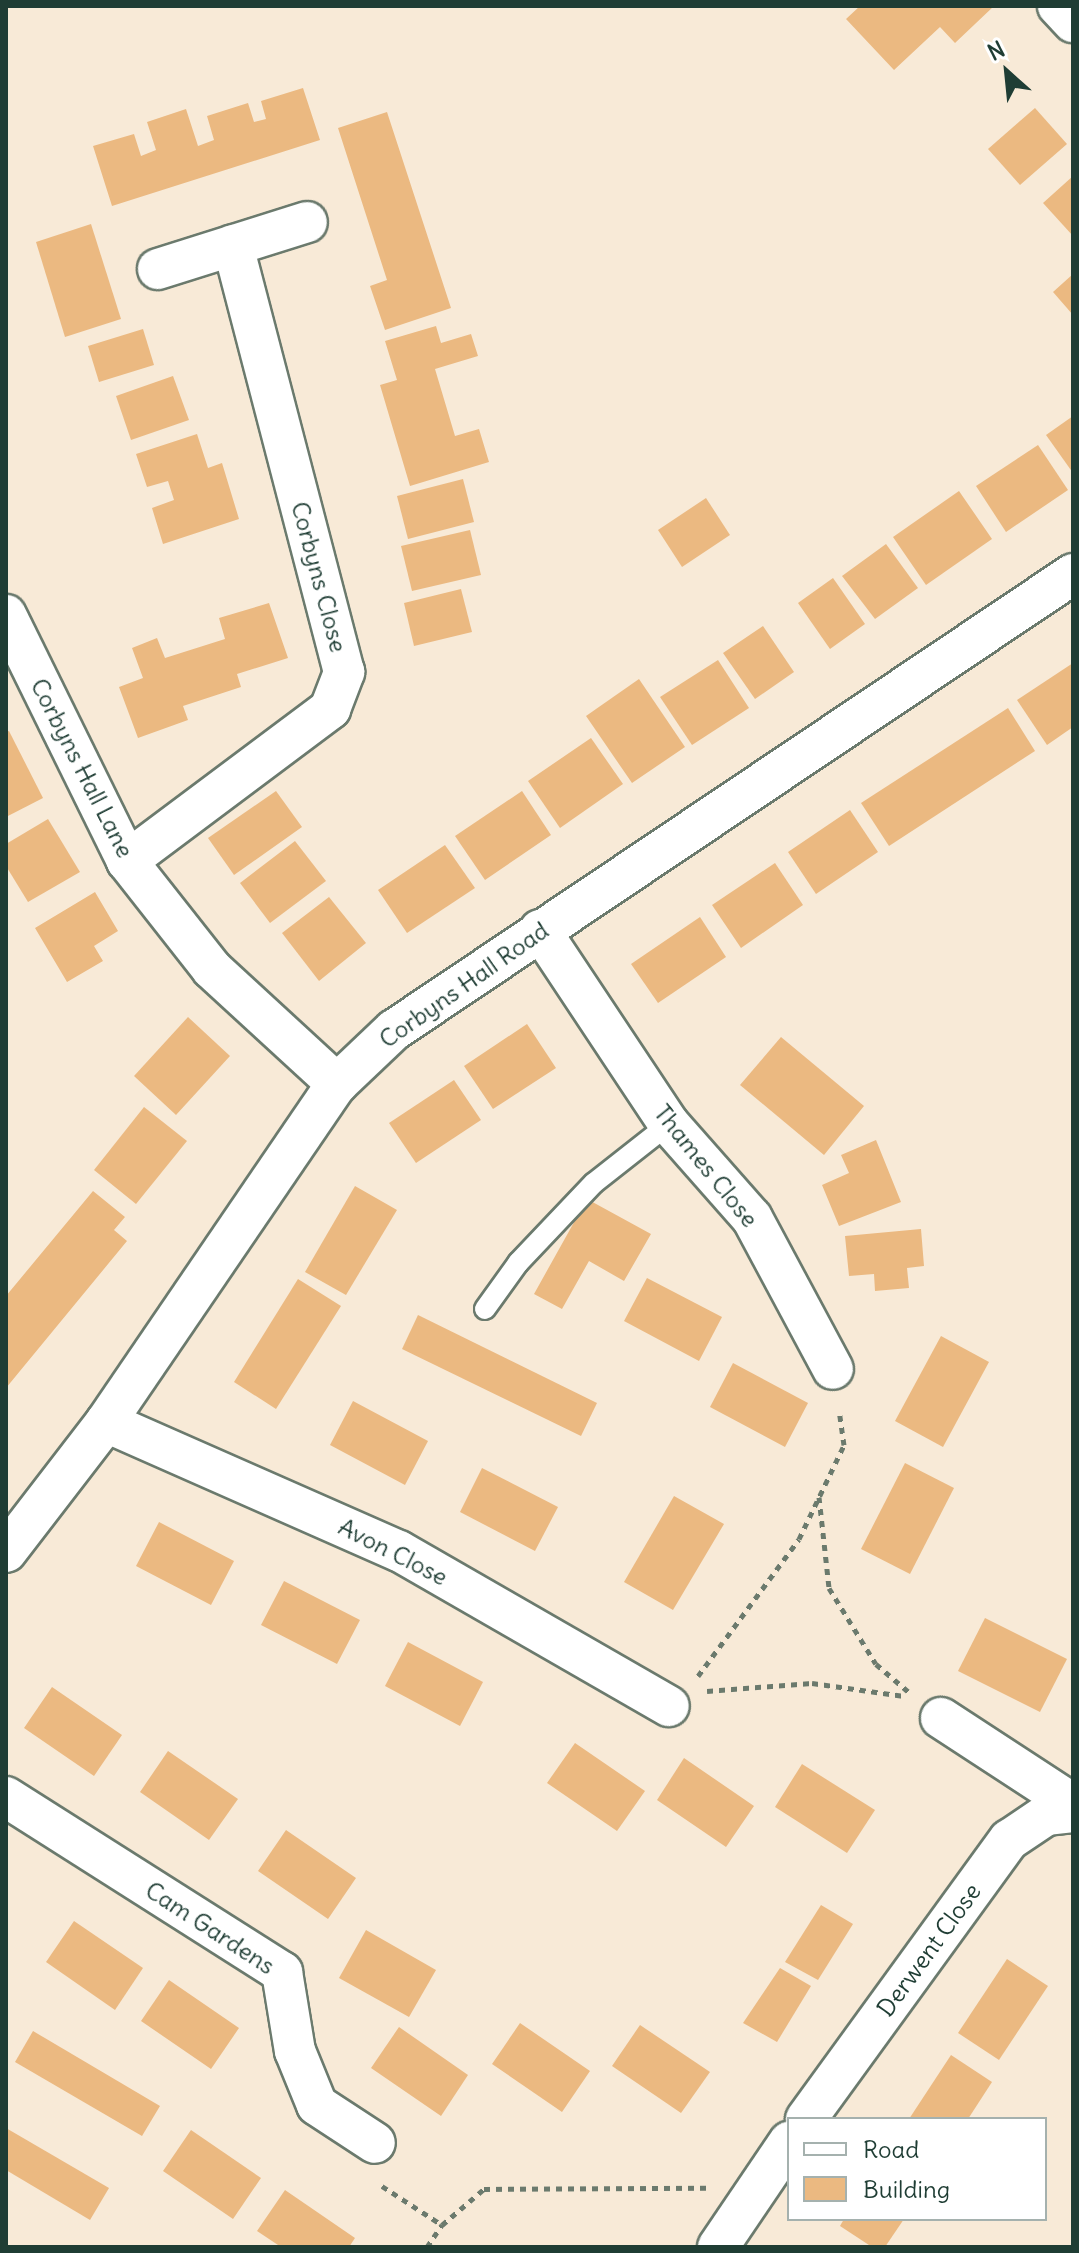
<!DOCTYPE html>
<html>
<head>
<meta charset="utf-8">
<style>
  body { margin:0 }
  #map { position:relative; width:1079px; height:2253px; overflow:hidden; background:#f8ead7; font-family:Delius,sans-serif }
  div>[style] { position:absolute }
  .building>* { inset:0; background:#ebb981 }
  .path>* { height:5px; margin-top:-2.5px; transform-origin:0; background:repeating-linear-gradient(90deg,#6b7a6d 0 6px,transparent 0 12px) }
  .roads { filter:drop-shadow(2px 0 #6b7a6d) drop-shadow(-2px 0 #6b7a6d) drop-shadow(0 2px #6b7a6d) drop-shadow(0 -2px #6b7a6d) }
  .service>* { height:20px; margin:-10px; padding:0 10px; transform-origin:10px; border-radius:10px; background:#fff }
  .minor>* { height:40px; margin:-20px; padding:0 20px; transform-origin:20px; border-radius:20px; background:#fff }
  span { translate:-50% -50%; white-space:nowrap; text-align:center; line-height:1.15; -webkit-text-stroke:8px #fff; paint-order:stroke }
  .street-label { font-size:24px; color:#1f3d34 }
  .frame { position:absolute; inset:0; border:8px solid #1f3d34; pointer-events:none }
  .legend { position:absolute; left:787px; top:2117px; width:260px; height:104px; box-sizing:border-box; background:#fff; border:2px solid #a5b1ae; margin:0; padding:10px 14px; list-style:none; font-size:24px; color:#1f3d34 }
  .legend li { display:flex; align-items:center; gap:16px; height:40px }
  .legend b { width:40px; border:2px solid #a5b1ae }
  .north { position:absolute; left:967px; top:32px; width:80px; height:80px; -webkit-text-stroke:6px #fff; paint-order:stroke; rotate:333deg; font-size:22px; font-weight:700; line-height:32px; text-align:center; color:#1f3d34 }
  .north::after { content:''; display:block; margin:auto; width:28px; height:36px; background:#1f3d34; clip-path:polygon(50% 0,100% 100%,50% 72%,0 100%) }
</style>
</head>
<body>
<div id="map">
  <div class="building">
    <div style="clip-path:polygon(860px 6px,994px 6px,955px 43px,940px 27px,894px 70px,846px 19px)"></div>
    <div style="clip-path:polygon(303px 88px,320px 140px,112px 206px,93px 146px,134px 134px,141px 156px,156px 150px,147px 122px,186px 109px,198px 146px,214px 140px,207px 116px,248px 103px,254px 122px,266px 119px,261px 101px)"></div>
    <div style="clip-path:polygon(1035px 108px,1067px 144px,1020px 185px,988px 149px)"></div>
    <div style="clip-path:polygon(387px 112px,451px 308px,385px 330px,370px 286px,387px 280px,338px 128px)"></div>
    <div style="clip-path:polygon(1073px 176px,1073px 236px,1043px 203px)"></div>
    <div style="clip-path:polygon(91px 224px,121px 319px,65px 337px,36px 242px)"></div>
    <div style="clip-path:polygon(1073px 274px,1073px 315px,1053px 292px)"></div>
    <div style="clip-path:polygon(436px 326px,441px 343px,471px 334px,478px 356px,435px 369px,455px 436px,479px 429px,489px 462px,410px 486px,380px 385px,397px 380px,385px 341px)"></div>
    <div style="clip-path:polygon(143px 329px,154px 365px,99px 382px,88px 346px)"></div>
    <div style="clip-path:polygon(173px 376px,189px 420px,131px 440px,116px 396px)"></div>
    <div style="clip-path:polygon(1073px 416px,1073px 473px,1046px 435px)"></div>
    <div style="clip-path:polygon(197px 434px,208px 468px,222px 463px,239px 519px,163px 544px,152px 508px,174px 500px,168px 481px,147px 487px,136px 454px)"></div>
    <div style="clip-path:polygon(1038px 445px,1068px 490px,1006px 532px,976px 486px)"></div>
    <div style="clip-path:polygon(463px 479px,474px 522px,408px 539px,397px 496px)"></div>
    <div style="clip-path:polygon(959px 491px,992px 539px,926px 585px,893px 537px)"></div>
    <div style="clip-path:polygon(706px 498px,730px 535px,682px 567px,658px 530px)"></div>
    <div style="clip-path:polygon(470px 530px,481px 575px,412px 591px,401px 546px)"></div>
    <div style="clip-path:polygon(886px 544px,918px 588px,875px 619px,842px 576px)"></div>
    <div style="clip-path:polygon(833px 578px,865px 624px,830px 649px,798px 603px)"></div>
    <div style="clip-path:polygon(461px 589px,472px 632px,414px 646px,404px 603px)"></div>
    <div style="clip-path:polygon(269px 603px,288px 658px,237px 674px,241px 687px,183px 706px,188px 720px,138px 738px,119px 687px,143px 678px,132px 648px,157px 638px,165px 658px,225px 639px,219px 618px)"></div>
    <div style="clip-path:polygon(763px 626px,794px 672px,755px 699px,723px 653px)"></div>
    <div style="clip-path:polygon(718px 660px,749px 708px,692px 745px,660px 697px)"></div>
    <div style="clip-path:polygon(1073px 663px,1073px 727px,1047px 745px,1017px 700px)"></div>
    <div style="clip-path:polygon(639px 679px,685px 747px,632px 783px,586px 716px)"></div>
    <div style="clip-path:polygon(1008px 708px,1035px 751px,889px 846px,861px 803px)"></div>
    <div style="clip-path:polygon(9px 731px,43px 798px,6px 817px,6px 732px)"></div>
    <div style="clip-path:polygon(591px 738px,623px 784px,560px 828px,528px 781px)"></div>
    <div style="clip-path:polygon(276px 791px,302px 827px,234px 875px,208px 838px)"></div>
    <div style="clip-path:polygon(522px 791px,551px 835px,485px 880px,455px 836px)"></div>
    <div style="clip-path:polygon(850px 810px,878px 852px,816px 894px,788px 852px)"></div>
    <div style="clip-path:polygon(48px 819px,80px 872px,28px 902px,6px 866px,6px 844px)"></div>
    <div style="clip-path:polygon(295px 841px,326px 881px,270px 923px,240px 883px)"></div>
    <div style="clip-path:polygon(445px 845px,475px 888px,407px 933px,378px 890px)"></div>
    <div style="clip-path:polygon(775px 863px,803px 905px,741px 948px,712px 905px)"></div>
    <div style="clip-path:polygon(95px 892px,118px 931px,94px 946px,103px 961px,67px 982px,35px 928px)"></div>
    <div style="clip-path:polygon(329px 897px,366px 943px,319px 981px,282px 933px)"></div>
    <div style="clip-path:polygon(700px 917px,726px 957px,658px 1003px,631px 964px)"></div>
    <div style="clip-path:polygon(188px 1017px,230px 1056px,176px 1115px,134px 1076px)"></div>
    <div style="clip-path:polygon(527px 1024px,556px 1068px,493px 1109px,464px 1066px)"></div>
    <div style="clip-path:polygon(781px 1037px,864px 1106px,824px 1155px,740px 1085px)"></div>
    <div style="clip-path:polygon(454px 1080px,481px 1120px,416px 1163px,389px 1123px)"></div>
    <div style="clip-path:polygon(144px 1107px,187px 1141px,136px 1204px,94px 1170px)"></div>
    <div style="clip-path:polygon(876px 1140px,901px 1202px,839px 1226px,822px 1185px,849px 1173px,841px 1155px)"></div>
    <div style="clip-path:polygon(355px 1186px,397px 1210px,346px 1295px,305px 1272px)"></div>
    <div style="clip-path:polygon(93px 1191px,125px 1217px,114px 1230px,127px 1241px,6px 1388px,6px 1296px)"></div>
    <div style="clip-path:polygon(587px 1199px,651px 1234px,624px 1281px,589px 1261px,562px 1309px,534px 1294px)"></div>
    <div style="clip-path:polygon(921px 1229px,924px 1266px,907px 1268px,909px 1288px,875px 1291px,874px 1274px,849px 1276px,845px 1236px)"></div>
    <div style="clip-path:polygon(647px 1278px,722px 1317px,699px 1361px,624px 1321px)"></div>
    <div style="clip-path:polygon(298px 1279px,341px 1306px,276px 1409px,234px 1382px)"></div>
    <div style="clip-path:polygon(418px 1315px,597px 1403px,581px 1436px,402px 1349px)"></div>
    <div style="clip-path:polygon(941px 1336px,989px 1362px,943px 1447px,895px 1421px)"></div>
    <div style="clip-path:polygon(733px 1363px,808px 1403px,785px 1447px,710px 1407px)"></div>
    <div style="clip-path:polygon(353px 1401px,428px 1441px,405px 1485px,330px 1445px)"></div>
    <div style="clip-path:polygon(905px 1463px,954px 1488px,910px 1574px,861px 1549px)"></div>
    <div style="clip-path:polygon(482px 1468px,558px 1507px,535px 1551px,460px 1512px)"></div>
    <div style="clip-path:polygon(674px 1496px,724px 1524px,673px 1610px,624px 1582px)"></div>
    <div style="clip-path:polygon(159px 1522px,234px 1561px,211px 1605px,136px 1566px)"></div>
    <div style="clip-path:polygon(284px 1581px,360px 1620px,337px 1664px,261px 1625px)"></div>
    <div style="clip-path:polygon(985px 1618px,1067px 1659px,1040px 1712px,958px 1671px)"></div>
    <div style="clip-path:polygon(408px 1642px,483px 1682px,460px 1726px,385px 1686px)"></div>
    <div style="clip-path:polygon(52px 1687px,122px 1735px,94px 1776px,24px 1728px)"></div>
    <div style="clip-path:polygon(575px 1743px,645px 1791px,617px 1831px,547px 1783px)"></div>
    <div style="clip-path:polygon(168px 1751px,238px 1799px,209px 1840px,140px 1792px)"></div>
    <div style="clip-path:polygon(684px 1758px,754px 1806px,726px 1847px,657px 1800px)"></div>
    <div style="clip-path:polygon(802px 1764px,875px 1810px,847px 1853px,775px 1807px)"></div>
    <div style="clip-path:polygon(286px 1830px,356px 1878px,328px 1919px,258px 1871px)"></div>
    <div style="clip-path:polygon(821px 1905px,853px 1924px,818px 1980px,785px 1962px)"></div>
    <div style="clip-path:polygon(74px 1921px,143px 1968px,115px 2010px,46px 1962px)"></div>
    <div style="clip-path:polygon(366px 1930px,436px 1970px,409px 2017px,339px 1978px)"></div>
    <div style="clip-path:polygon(1007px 1959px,1048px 1986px,999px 2060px,958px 2033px)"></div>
    <div style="clip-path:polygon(780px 1968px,811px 1986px,777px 2042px,743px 2023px)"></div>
    <div style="clip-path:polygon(169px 1980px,239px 2028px,211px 2069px,141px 2021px)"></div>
    <div style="clip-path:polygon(520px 2023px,590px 2071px,562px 2112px,492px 2064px)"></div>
    <div style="clip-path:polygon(640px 2025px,710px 2072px,681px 2113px,612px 2066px)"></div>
    <div style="clip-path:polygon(399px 2027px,468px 2075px,441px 2116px,371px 2068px)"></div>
    <div style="clip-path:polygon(33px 2031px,160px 2106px,142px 2136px,15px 2062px)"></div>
    <div style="clip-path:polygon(951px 2055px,992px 2082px,968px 2119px,909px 2119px)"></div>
    <div style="clip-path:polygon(6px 2128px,109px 2188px,90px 2220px,6px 2170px)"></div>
    <div style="clip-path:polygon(191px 2130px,261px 2178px,233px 2219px,163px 2171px)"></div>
    <div style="clip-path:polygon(285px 2190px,355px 2238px,349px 2247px,281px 2247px,257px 2231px)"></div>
    <div style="clip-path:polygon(844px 2219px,904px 2219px,885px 2247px,872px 2247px,840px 2226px)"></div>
  </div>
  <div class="path">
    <div style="left:819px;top:1497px;width:92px;rotate:83.7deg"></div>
    <div style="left:829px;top:1588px;width:89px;rotate:58.3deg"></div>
    <div style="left:876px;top:1664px;width:45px;rotate:40.5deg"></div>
    <div style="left:698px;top:1676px;width:170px;rotate:-53.6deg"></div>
    <div style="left:799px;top:1539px;width:104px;rotate:-64.4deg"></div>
    <div style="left:844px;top:1445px;width:35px;rotate:-98deg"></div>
    <div style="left:707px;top:1691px;width:105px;rotate:-4.4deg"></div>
    <div style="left:812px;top:1683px;width:93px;rotate:8deg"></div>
    <div style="left:382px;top:2186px;width:72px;rotate:33deg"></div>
    <div style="left:442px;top:2225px;width:55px;rotate:-40.6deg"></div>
    <div style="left:484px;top:2189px;width:223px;rotate:-0.3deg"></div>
    <div style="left:427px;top:2247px;width:27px;rotate:-56deg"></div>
  </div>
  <div class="roads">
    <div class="service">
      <div style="left:485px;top:1309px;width:57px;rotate:-54.3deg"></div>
      <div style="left:518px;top:1263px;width:110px;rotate:-46.5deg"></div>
      <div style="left:594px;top:1183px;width:95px;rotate:-38.2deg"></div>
    </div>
    <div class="minor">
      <div style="left:1058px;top:6px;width:22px;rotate:47deg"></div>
      <div style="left:158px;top:269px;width:156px;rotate:-17.5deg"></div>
      <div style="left:6px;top:615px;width:274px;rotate:63.8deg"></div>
      <div style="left:127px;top:861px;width:137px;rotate:51.8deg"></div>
      <div style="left:212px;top:969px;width:170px;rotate:42.6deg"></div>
      <div style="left:127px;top:861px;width:254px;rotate:-36.8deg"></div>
      <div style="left:330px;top:709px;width:40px;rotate:-69deg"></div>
      <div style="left:344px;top:672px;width:441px;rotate:-104.6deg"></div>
      <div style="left:540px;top:930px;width:233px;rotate:56.4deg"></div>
      <div style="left:669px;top:1124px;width:125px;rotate:48.6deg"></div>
      <div style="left:752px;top:1218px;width:171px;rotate:61.8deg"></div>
      <div style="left:106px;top:1422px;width:320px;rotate:23.8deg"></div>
      <div style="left:399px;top:1551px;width:311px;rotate:29.9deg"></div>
      <div style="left:6px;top:1552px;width:164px;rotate:-52.4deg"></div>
      <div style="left:106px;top:1422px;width:409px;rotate:-55.7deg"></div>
      <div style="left:337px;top:1084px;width:79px;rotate:-43.5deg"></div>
      <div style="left:394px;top:1030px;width:818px;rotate:-33.88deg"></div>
      <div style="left:941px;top:1718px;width:158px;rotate:33.1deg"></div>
      <div style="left:6px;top:1797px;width:327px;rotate:32.4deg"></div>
      <div style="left:282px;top:1972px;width:80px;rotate:80.7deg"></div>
      <div style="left:295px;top:2051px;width:58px;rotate:67.8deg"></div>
      <div style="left:317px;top:2105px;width:69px;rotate:33.2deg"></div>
      <div style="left:806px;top:2119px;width:345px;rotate:-54deg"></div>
      <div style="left:1009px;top:1840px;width:45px;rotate:-34deg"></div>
      <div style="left:1046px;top:1815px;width:27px;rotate:-6deg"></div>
      <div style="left:718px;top:2247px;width:127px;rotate:-55.9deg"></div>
    </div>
  </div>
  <div class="street-label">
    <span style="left:319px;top:577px;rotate:75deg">Corbyns Close</span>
    <span style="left:82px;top:768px;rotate:63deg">Corbyns Hall Lane</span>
    <span style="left:464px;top:985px;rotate:-35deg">Corbyns Hall Road</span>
    <span style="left:706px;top:1166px;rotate:51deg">Thames Close</span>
    <span style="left:393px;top:1552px;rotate:27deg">Avon Close</span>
    <span style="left:210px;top:1928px;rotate:33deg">Cam Gardens</span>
    <span style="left:929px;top:1950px;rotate:-54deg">Derwent Close</span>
  </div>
  <div class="frame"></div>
  <ul class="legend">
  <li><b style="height:10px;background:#fff"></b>Road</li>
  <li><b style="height:22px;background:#ebb981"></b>Building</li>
  </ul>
  <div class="north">N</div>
</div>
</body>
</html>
